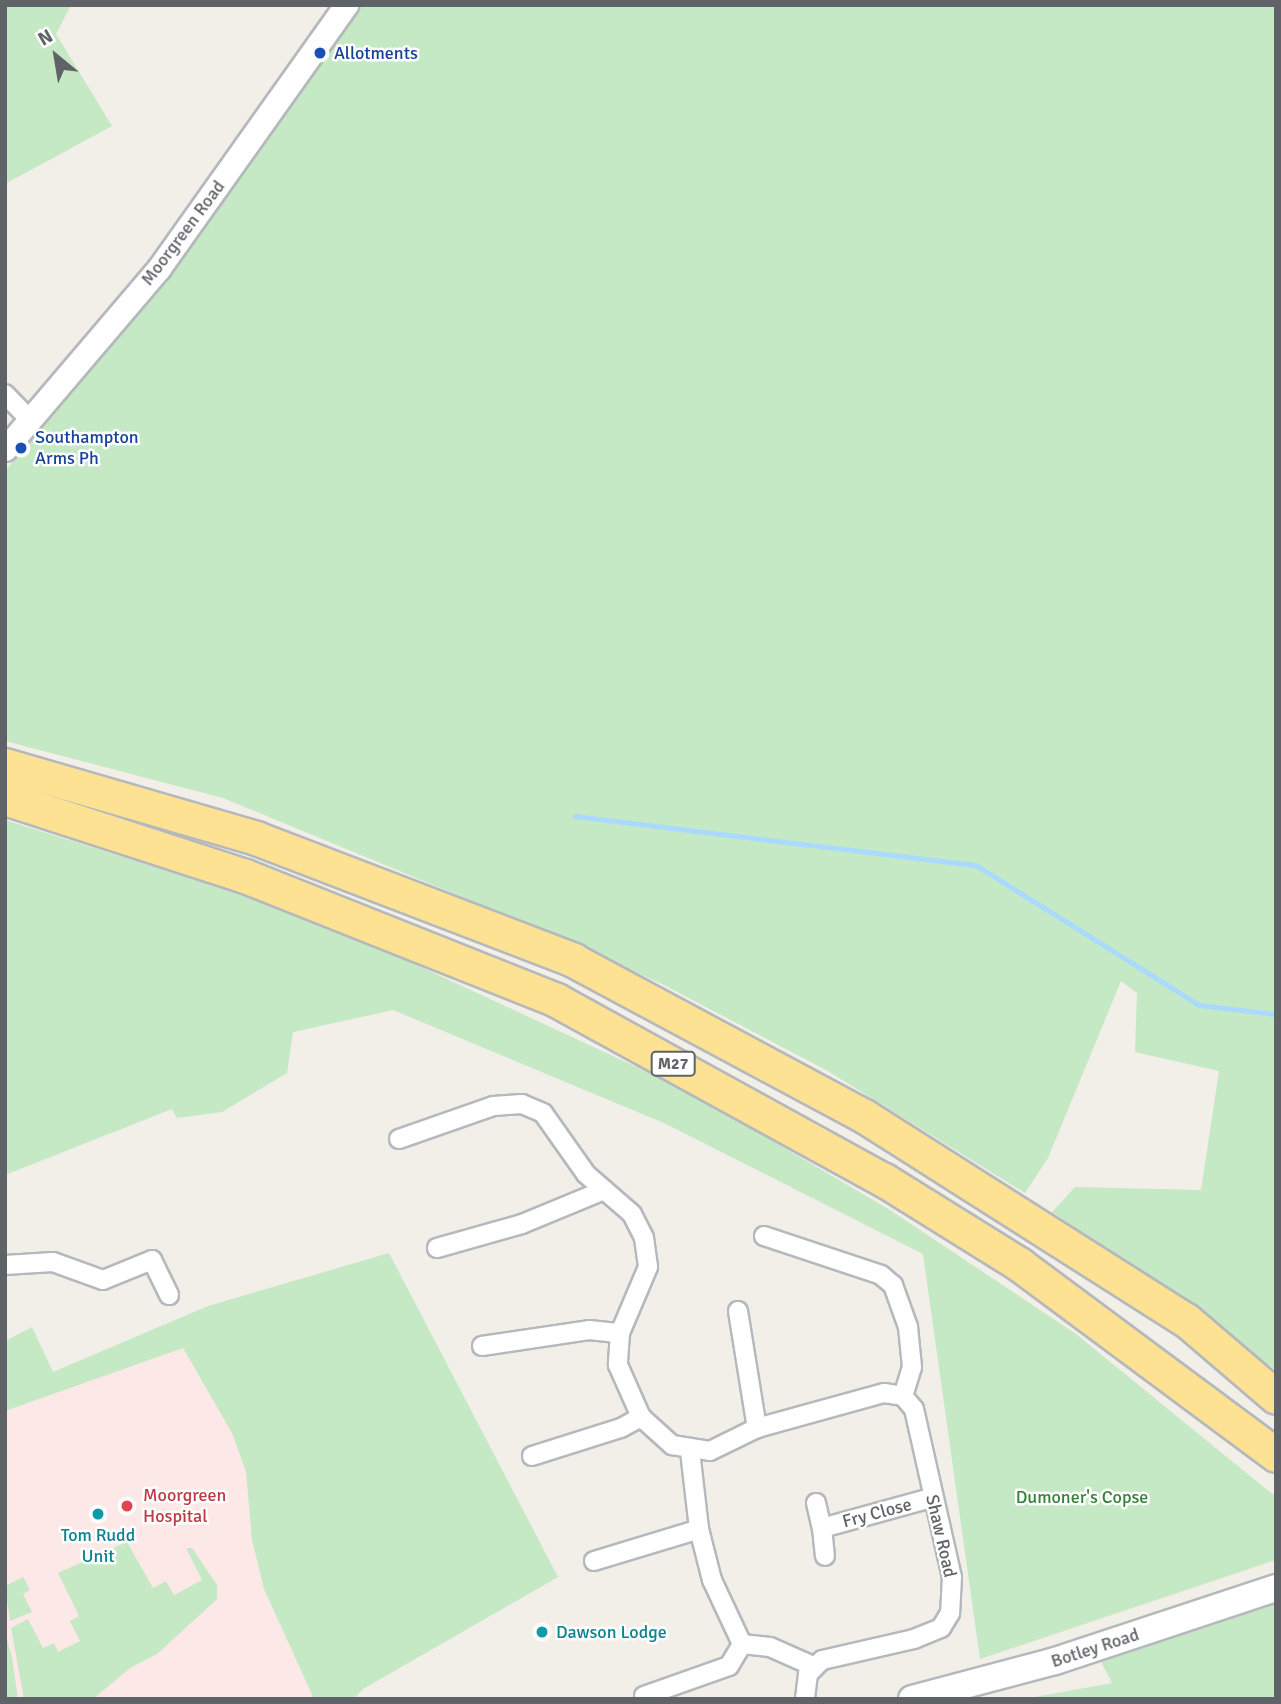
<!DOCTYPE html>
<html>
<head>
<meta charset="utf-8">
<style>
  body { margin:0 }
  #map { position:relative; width:1281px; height:1704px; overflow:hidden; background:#f1efe8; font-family:Signika,sans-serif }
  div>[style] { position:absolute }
  .medical>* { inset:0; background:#fce8e6 }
  .green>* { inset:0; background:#c5e8c5 }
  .stream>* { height:4.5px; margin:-2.25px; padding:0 2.25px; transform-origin:2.25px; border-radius:2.25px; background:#aadaff }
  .roads { filter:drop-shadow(2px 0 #b5b8bc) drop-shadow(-2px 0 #b5b8bc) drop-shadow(0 2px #b5b8bc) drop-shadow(0 -2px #b5b8bc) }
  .minor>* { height:18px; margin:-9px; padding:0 9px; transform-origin:9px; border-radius:9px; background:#fff }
  .tertiary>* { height:23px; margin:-11.5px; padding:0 11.5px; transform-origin:11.5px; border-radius:11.5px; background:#fff }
  .secondary>* { height:26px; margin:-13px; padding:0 13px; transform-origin:13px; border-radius:13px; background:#fff }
  .motorway>* { height:33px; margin:-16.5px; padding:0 16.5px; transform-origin:16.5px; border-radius:16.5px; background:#fde293 }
  .dots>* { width:19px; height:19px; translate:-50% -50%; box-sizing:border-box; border:4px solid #fff; border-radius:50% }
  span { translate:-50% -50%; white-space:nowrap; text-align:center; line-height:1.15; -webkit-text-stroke:5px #fff; paint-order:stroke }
  .shield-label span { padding:2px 5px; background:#fff; border:2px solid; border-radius:5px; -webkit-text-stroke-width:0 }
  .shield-label { font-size:16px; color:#5f6368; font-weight:700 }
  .transit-label { font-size:18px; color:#164399 }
  .left { translate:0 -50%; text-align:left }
  .street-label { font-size:18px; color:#5f6368 }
  .health-label { font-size:18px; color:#be3a42 }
  .park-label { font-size:18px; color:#348238 }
  .culture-label { font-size:18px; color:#0d838f }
  .frame { position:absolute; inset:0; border:7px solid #5f6368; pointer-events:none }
  .north { position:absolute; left:21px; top:21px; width:70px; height:70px; -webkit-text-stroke:5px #fff; paint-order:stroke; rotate:330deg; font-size:19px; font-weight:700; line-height:28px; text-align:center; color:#5f6368 }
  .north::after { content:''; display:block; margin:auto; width:24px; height:32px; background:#5f6368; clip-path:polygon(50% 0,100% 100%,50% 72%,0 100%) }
</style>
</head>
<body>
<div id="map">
  <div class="medical">
    <div style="clip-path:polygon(184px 1343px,232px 1433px,246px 1472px,252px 1540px,264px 1589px,314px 1699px,5px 1699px,5px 1412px)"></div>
  </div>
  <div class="green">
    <div style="clip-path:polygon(5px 5px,71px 5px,56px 34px,112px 126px,5px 184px)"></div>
    <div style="clip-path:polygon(351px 5px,1276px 5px,1276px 1370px,1052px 1212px,1075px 1187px,1201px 1190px,1219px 1071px,1135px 1052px,1137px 993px,1121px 981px,1048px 1158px,1025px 1193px,826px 1070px,660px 983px,503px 914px,223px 798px,5px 741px,5px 471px,194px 239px)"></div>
    <div style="clip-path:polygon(5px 820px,309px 915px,684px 1089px,890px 1210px,1076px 1334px,1276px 1497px,1276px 1560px,980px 1659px,923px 1254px,666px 1124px,393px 1010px,293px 1032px,287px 1073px,222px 1112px,177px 1118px,172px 1109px,5px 1175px)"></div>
    <div style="clip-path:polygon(389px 1253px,558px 1577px,363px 1689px,354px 1699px,314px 1699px,264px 1589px,252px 1540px,246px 1472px,232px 1433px,183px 1348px,5px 1411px,5px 1341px,32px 1327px,53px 1372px,208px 1306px)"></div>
    <div style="clip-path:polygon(127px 1542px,153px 1588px,166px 1581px,174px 1595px,202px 1580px,186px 1548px,192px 1548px,217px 1585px,217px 1599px,157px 1654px,130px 1668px,93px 1699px,24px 1699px,11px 1628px,28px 1619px,43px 1648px,54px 1643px,58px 1652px,80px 1641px,70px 1621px,79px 1616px,58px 1573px)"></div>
    <div style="clip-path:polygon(23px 1577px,30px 1590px,23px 1594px,32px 1612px,10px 1621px,5px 1586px)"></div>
    <div style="clip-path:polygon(1276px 1598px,1276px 1699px,1024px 1699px,1112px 1683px,1101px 1662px)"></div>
    <div style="clip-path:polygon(5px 1632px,12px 1657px,18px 1699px,5px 1699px)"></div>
  </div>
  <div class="stream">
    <div style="left:575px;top:816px;width:404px;rotate:7deg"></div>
    <div style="left:976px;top:865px;width:263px;rotate:32.1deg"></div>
    <div style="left:1199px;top:1005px;width:78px;rotate:6.7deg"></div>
  </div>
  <div class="roads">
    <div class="minor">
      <div style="left:5px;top:394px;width:35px;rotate:46deg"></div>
      <div style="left:399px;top:1139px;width:100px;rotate:-19.3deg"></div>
      <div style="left:493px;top:1106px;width:29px;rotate:-4deg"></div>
      <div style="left:522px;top:1104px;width:23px;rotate:23deg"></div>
      <div style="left:543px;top:1113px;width:75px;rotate:54.8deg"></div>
      <div style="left:586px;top:1174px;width:61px;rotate:41deg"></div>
      <div style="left:632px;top:1214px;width:27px;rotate:63deg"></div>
      <div style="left:644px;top:1238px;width:29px;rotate:82deg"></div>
      <div style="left:648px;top:1267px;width:72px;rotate:113deg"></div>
      <div style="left:620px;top:1333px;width:32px;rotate:94deg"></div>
      <div style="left:618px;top:1365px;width:57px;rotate:66.1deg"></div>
      <div style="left:641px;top:1417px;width:42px;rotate:42.1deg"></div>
      <div style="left:672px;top:1445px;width:38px;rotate:9deg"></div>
      <div style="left:710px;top:1451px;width:52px;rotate:-26.1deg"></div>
      <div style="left:757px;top:1428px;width:132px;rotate:-15.4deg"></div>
      <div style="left:884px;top:1393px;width:19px;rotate:9deg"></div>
      <div style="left:903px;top:1396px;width:17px;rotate:50deg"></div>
      <div style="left:914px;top:1409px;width:172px;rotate:77.3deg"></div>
      <div style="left:952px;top:1577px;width:36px;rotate:93deg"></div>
      <div style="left:950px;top:1613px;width:17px;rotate:121deg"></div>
      <div style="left:941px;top:1628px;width:29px;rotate:158deg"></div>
      <div style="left:914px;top:1639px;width:94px;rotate:167.1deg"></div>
      <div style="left:822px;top:1660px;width:20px;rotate:135deg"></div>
      <div style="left:808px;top:1674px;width:25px;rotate:97deg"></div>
      <div style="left:764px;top:1236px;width:123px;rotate:18.4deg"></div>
      <div style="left:881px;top:1275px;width:16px;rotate:40deg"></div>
      <div style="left:893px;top:1285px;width:45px;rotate:70.3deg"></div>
      <div style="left:908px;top:1327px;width:40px;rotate:84.3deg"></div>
      <div style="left:912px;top:1367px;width:30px;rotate:107deg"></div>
      <div style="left:437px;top:1248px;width:88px;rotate:-15.8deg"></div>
      <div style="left:522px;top:1224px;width:89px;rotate:-22.5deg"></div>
      <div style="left:5px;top:1265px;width:48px;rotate:-3.6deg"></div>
      <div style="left:53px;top:1262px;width:53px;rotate:19.8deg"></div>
      <div style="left:103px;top:1280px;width:53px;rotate:-22.2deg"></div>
      <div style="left:152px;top:1260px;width:39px;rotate:64deg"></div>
      <div style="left:738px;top:1311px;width:119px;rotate:80.8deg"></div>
      <div style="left:482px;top:1346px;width:108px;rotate:-8.5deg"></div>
      <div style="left:589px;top:1330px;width:31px;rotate:6deg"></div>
      <div style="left:690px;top:1451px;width:79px;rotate:83.4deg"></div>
      <div style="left:699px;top:1529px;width:53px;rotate:75.7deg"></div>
      <div style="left:712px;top:1580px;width:71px;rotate:64.9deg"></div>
      <div style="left:532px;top:1456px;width:93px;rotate:-17.5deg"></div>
      <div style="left:621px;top:1428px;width:23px;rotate:-29deg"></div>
      <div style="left:816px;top:1503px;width:26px;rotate:77deg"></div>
      <div style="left:822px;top:1528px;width:113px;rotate:-15.4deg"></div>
      <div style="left:822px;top:1528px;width:28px;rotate:84deg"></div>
      <div style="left:594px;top:1561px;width:110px;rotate:-16.9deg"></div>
      <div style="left:742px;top:1644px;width:28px;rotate:6deg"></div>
      <div style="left:770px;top:1647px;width:47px;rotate:23.8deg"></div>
      <div style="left:644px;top:1696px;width:90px;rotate:-19.4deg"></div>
      <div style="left:729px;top:1666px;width:26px;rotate:-59deg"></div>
    </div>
    <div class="tertiary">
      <div style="left:5px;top:449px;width:238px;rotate:-49.6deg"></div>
      <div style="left:159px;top:268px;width:323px;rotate:-54.6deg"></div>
    </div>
    <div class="secondary">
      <div style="left:912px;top:1699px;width:148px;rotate:-14.9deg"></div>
      <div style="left:1055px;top:1661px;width:233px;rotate:-18.3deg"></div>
    </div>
    <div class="motorway">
      <div style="left:5px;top:765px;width:261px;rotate:16.2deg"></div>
      <div style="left:256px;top:838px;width:340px;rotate:21deg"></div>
      <div style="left:573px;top:960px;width:330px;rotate:28.2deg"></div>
      <div style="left:864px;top:1116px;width:381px;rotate:32.4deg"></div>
      <div style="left:1186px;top:1320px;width:118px;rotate:40.5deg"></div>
      <div style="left:5px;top:798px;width:252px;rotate:18deg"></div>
      <div style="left:245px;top:876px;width:335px;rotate:21.7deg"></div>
      <div style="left:556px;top:1000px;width:374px;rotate:28.8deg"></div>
      <div style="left:884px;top:1180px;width:159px;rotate:31.9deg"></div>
      <div style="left:1019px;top:1264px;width:320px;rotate:36.6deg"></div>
    </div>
  </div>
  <div class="dots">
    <div style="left:320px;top:53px;background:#1a4fb4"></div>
    <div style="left:21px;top:448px;background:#1a4fb4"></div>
    <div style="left:127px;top:1506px;background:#e0444e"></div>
    <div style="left:98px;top:1514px;background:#0f9aa8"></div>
    <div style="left:542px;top:1632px;background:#0f9aa8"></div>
  </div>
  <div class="shield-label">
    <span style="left:673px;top:1064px">M27</span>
  </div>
  <div class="transit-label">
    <span class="left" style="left:334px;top:53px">Allotments</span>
    <span class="left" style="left:35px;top:448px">Southampton<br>Arms Ph</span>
  </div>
  <div class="street-label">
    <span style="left:183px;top:233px;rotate:-53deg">Moorgreen Road</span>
    <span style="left:877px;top:1513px;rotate:-15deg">Fry Close</span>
    <span style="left:941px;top:1536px;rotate:77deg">Shaw Road</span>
    <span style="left:1095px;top:1648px;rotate:-18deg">Botley Road</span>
  </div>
  <div class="health-label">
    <span class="left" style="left:143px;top:1506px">Moorgreen<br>Hospital</span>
  </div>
  <div class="park-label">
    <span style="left:1082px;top:1497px">Dumoner's Copse</span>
  </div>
  <div class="culture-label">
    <span style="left:98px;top:1546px">Tom Rudd<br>Unit</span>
    <span class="left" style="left:556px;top:1632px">Dawson Lodge</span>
  </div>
  <div class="frame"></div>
  <div class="north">N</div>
</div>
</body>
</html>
